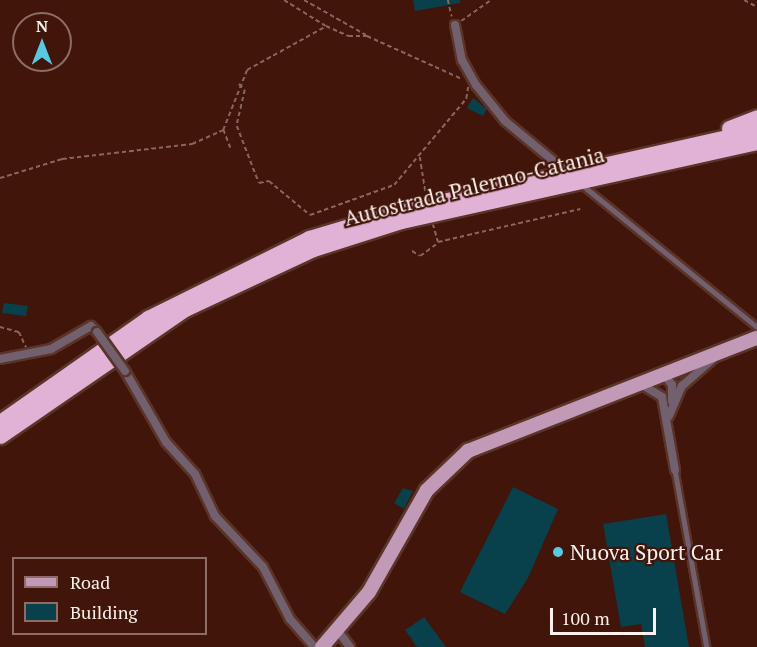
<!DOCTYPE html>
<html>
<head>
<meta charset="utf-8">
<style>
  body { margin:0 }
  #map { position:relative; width:757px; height:647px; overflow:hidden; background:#411509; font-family:"PT Serif",serif }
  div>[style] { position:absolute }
  .building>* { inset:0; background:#08404c }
  .path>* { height:1.5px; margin-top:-0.75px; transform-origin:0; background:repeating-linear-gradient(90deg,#87665e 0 4.5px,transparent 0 7.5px) }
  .roads { filter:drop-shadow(2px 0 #5b3429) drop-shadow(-2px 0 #5b3429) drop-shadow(0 2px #5b3429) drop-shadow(0 -2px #5b3429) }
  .service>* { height:4.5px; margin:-2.25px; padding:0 2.25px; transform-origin:2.25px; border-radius:2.25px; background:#73606e }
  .minor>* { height:8px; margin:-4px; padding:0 4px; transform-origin:4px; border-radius:4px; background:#73606e }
  .primary>* { height:14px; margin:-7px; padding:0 7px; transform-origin:7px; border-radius:7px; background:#c29ab7 }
  .motorway>* { height:15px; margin:-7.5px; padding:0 7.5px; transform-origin:7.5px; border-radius:7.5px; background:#e1b2d5 }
  .bridges { filter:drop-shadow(2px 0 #5b3429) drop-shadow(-2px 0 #5b3429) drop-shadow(0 2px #5b3429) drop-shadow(0 -2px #5b3429) }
  .minor-bridge>* { height:8px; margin:-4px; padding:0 4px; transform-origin:4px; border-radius:4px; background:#73606e }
  .dots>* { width:16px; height:16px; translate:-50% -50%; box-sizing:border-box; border:3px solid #411509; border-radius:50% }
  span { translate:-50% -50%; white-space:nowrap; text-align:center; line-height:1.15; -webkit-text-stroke:4.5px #411509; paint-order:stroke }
  .street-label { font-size:21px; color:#fef1ee }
  .poi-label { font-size:21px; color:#fef1ee }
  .left { translate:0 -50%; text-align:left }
  .legend { position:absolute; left:12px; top:557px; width:195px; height:78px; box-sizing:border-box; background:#411509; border:2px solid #8d6d65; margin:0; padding:8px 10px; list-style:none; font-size:18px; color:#fef1ee }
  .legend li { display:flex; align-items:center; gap:12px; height:30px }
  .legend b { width:30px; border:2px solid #8d6d65 }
  .north { position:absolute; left:12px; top:12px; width:60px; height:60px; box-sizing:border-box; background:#411509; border:2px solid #8d6d65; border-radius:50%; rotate:0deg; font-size:16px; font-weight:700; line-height:24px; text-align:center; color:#fef1ee }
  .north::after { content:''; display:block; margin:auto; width:21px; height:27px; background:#58c9e3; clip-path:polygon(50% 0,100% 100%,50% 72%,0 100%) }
  .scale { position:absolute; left:550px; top:608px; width:106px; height:27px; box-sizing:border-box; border:3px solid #fef1ee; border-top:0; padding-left:8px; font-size:18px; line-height:21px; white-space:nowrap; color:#fef1ee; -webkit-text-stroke:4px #411509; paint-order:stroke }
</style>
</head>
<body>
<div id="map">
  <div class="building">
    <div style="clip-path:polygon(413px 0,460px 0,460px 3px,415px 11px)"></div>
    <div style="clip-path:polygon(473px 98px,487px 109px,483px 116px,467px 108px)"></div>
    <div style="clip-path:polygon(4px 303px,28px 306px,26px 316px,2px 313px)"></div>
    <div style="clip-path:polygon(513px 487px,558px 509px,528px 578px,505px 614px,460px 592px)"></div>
    <div style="clip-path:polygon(403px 488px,413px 491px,404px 509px,394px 503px)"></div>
    <div style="clip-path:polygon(666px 514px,689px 647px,645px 647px,641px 624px,621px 627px,603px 524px)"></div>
    <div style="clip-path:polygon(424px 617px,446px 647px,417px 647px,405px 630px)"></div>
  </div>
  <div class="path">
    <div style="left:284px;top:0;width:49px;rotate:31.8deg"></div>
    <div style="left:326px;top:26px;width:24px;rotate:24deg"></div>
    <div style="left:348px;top:36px;width:19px"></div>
    <div style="left:367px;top:36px;width:104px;rotate:24.4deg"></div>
    <div style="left:304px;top:0;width:71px;rotate:29.4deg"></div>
    <div style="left:448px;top:0;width:17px;rotate:77deg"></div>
    <div style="left:744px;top:0;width:15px;rotate:28deg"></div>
    <div style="left:461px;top:21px;width:37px;rotate:-35deg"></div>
    <div style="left:239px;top:84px;width:8px;rotate:45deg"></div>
    <div style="left:245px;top:90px;width:37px;rotate:103deg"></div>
    <div style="left:237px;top:126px;width:61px;rotate:68.9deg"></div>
    <div style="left:259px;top:183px;width:10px;rotate:-11deg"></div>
    <div style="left:269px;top:181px;width:53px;rotate:39.7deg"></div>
    <div style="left:310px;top:215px;width:89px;rotate:-19.7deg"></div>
    <div style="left:394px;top:185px;width:112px;rotate:-50.1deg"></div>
    <div style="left:466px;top:99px;width:13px;rotate:-81deg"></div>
    <div style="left:230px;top:148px;width:19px;rotate:-111deg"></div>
    <div style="left:223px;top:130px;width:65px;rotate:-68.2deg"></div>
    <div style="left:247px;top:70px;width:89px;rotate:-28.9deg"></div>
    <div style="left:420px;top:157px;width:36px;rotate:81deg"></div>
    <div style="left:0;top:178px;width:65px;rotate:-17deg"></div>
    <div style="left:62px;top:159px;width:131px;rotate:-6.6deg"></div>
    <div style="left:192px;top:144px;width:34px;rotate:-24deg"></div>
    <div style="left:433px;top:224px;width:19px;rotate:74deg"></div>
    <div style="left:438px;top:242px;width:146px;rotate:-13.1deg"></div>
    <div style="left:412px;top:251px;width:9px;rotate:32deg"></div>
    <div style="left:420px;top:256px;width:22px;rotate:-36deg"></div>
    <div style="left:0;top:327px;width:20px;rotate:15deg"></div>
    <div style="left:19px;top:332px;width:17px;rotate:65deg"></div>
  </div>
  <div class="roads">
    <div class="service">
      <div style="left:586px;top:188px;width:220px;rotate:39.1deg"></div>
      <div style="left:675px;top:470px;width:180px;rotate:79.8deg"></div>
    </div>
    <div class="minor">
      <div style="left:455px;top:25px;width:36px;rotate:79deg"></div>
      <div style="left:462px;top:60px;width:29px;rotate:61deg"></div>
      <div style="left:476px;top:85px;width:46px;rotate:51.1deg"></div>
      <div style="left:505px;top:121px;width:74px;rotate:39.5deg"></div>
      <div style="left:0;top:359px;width:52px;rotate:-11.1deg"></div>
      <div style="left:51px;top:349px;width:46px;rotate:-29.9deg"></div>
      <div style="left:91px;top:326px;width:8px;rotate:45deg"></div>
      <div style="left:125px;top:371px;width:82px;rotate:60deg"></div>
      <div style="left:166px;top:442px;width:43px;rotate:47.8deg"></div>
      <div style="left:195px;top:474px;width:47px;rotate:64.5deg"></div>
      <div style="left:215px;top:516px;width:70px;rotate:46.7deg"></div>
      <div style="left:263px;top:567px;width:59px;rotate:62.6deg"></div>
      <div style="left:290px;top:619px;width:37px;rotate:49deg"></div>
      <div style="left:663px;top:373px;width:15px;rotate:53deg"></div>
      <div style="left:672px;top:385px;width:16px;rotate:90deg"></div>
      <div style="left:639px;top:383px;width:27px;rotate:31deg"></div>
      <div style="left:662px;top:397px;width:74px;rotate:79.9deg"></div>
      <div style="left:669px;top:416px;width:33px;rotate:-67deg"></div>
      <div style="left:682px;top:386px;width:41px;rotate:-41.1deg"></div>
      <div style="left:338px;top:631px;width:20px;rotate:53deg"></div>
    </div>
    <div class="primary">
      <div style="left:322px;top:647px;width:72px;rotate:-49.5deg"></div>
      <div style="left:369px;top:592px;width:117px;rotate:-60.4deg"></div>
      <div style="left:427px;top:490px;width:57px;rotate:-43.6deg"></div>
      <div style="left:468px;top:451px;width:310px;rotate:-21.4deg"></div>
    </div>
    <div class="motorway">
      <div style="left:729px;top:128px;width:30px;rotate:-21deg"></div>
      <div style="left:0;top:422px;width:181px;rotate:-35.1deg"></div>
      <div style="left:148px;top:318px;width:180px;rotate:-26.4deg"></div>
      <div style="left:309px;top:238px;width:94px;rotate:-16.7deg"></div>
      <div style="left:399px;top:211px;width:367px;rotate:-12.7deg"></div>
      <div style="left:0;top:436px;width:224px;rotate:-34.5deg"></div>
      <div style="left:185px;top:309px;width:141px;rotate:-25.1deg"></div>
      <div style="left:313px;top:249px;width:92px;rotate:-17.7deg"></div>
      <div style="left:401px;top:221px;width:365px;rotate:-12.5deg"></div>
    </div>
  </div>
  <div class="bridges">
    <div class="minor-bridge">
      <div style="left:97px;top:332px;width:48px;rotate:54.3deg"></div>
    </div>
  </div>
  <div class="dots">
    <div style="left:558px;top:552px;background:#58c9e3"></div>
  </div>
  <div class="street-label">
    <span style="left:474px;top:186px;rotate:-14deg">Autostrada Palermo-Catania</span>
  </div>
  <div class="poi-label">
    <span class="left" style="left:570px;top:552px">Nuova Sport Car</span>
  </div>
  <ul class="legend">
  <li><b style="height:8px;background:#c29ab7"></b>Road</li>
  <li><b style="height:16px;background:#08404c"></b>Building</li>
  </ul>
  <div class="north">N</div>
  <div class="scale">100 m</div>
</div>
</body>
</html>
